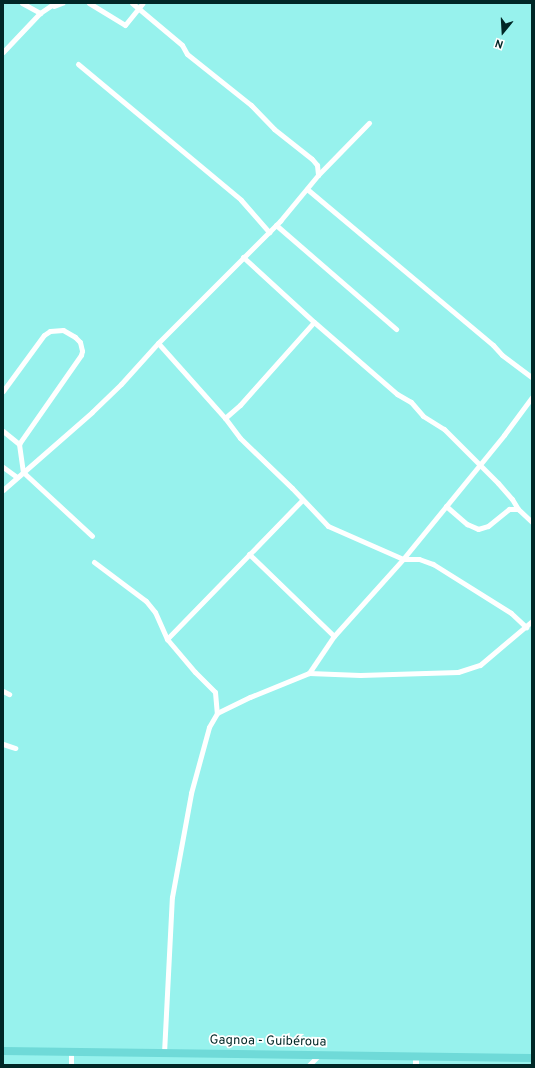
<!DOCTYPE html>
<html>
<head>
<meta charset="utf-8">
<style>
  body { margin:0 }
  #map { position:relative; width:535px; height:1068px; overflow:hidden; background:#97f2ed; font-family:Overpass,sans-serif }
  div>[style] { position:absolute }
  .minor>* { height:5px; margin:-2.5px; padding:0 2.5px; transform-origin:2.5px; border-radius:2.5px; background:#fff }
  .tertiary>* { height:6px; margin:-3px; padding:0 3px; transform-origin:3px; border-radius:3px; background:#fff }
  .primary>* { height:8px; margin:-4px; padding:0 4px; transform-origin:4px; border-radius:4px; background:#6fdad8 }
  span { translate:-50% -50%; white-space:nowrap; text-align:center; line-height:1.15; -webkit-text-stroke:3.5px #fff; paint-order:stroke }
  .street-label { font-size:13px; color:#002726 }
  .frame { position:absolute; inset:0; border:4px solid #002726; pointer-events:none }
  .north { position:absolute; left:483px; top:12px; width:40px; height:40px; -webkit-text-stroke:3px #fff; paint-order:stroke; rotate:198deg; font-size:11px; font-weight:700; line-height:16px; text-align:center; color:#002726 }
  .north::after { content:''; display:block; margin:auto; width:14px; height:18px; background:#002726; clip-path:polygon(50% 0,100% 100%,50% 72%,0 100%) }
</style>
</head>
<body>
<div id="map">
  <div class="minor">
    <div style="left:22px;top:3px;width:21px;rotate:29deg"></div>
    <div style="left:89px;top:3px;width:42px;rotate:31.4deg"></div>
    <div style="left:125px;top:25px;width:28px;rotate:-51deg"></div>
    <div style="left:132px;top:3px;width:65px;rotate:40deg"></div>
    <div style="left:182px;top:45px;width:10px;rotate:61deg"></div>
    <div style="left:187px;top:54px;width:82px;rotate:38.6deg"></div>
    <div style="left:251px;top:105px;width:33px;rotate:46deg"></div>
    <div style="left:274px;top:129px;width:48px;rotate:38.3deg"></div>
    <div style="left:312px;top:159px;width:8px;rotate:50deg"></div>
    <div style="left:317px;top:165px;width:10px;rotate:84deg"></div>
    <div style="left:54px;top:6px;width:9px;rotate:-21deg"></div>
    <div style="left:3px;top:52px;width:54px;rotate:-46.5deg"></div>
    <div style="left:40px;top:13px;width:18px;rotate:-34deg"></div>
    <div style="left:78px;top:64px;width:212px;rotate:39.8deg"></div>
    <div style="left:241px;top:200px;width:43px;rotate:48.8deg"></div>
    <div style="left:307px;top:189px;width:243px;rotate:40deg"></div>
    <div style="left:493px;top:345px;width:13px;rotate:48deg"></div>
    <div style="left:502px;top:355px;width:38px;rotate:37deg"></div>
    <div style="left:276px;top:225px;width:159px;rotate:40.9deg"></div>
    <div style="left:243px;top:257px;width:96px;rotate:42.5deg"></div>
    <div style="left:314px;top:322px;width:110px;rotate:40.9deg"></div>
    <div style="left:397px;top:394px;width:16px;rotate:30deg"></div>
    <div style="left:411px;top:402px;width:18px;rotate:49deg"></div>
    <div style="left:423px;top:416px;width:25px;rotate:32deg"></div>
    <div style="left:444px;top:429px;width:76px;rotate:45deg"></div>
    <div style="left:498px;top:483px;width:21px;rotate:49deg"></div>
    <div style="left:512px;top:499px;width:12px;rotate:59deg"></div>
    <div style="left:518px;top:509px;width:19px;rotate:43deg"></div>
    <div style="left:158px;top:343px;width:101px;rotate:48.2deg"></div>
    <div style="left:225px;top:418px;width:25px;rotate:53deg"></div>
    <div style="left:240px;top:438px;width:72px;rotate:43.9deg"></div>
    <div style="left:292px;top:488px;width:52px;rotate:46.5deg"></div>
    <div style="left:328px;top:526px;width:82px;rotate:23.7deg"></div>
    <div style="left:403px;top:559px;width:16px"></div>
    <div style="left:419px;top:559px;width:15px;rotate:20deg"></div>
    <div style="left:433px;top:564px;width:92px;rotate:32.1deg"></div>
    <div style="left:511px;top:613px;width:21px;rotate:43deg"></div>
    <div style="left:3px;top:391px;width:69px;rotate:-53.8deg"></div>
    <div style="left:44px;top:335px;width:7px;rotate:-34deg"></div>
    <div style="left:50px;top:331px;width:13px;rotate:-4deg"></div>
    <div style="left:63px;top:330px;width:14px;rotate:30deg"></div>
    <div style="left:75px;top:337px;width:7px;rotate:45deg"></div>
    <div style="left:80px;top:342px;width:9px;rotate:77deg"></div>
    <div style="left:82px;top:351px;width:4px;rotate:104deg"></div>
    <div style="left:81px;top:355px;width:108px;rotate:124.9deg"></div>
    <div style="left:19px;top:444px;width:28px;rotate:82deg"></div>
    <div style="left:23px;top:472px;width:94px;rotate:42.8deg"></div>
    <div style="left:225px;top:418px;width:20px;rotate:-41deg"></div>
    <div style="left:240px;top:405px;width:111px;rotate:-48.3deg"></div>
    <div style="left:3px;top:431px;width:21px;rotate:39deg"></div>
    <div style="left:3px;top:467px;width:17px;rotate:36deg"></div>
    <div style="left:3px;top:490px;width:118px;rotate:-41.2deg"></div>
    <div style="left:92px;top:412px;width:40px;rotate:-44deg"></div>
    <div style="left:121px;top:384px;width:55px;rotate:-47.9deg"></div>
    <div style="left:158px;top:343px;width:173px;rotate:-45deg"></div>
    <div style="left:280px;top:221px;width:60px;rotate:-50.4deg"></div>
    <div style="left:318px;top:175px;width:73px;rotate:-45.6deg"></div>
    <div style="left:446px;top:506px;width:28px;rotate:41deg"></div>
    <div style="left:467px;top:524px;width:12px;rotate:24deg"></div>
    <div style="left:478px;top:529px;width:10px;rotate:-17deg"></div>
    <div style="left:488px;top:526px;width:27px;rotate:-39deg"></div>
    <div style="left:509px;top:509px;width:9px"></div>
    <div style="left:249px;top:554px;width:118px;rotate:44deg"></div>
    <div style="left:94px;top:562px;width:65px;rotate:36.9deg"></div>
    <div style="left:146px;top:601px;width:14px;rotate:51deg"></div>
    <div style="left:155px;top:612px;width:30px;rotate:66deg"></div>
    <div style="left:167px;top:639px;width:43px;rotate:49.7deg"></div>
    <div style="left:195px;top:672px;width:28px;rotate:45deg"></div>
    <div style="left:215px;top:692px;width:21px;rotate:85deg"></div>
    <div style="left:167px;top:639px;width:194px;rotate:-45.8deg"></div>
    <div style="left:309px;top:673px;width:51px;rotate:2.2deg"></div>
    <div style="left:360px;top:675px;width:98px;rotate:-1.8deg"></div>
    <div style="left:458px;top:672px;width:23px;rotate:-18deg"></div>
    <div style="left:480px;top:665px;width:68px;rotate:-40.2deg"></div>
    <div style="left:3px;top:691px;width:7px;rotate:27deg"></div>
    <div style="left:3px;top:744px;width:13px;rotate:18deg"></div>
    <div style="left:71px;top:1051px;width:14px;rotate:90deg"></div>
    <div style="left:164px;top:1053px;width:156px;rotate:-87.1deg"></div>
    <div style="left:172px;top:897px;width:106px;rotate:-79.6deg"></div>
    <div style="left:191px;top:793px;width:68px;rotate:-74.7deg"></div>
    <div style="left:209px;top:727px;width:16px;rotate:-60deg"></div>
    <div style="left:217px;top:713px;width:37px;rotate:-26deg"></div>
    <div style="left:250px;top:697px;width:64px;rotate:-22.1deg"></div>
    <div style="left:309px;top:673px;width:45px;rotate:-56deg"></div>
    <div style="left:334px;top:636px;width:103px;rotate:-48.1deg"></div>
    <div style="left:403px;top:559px;width:160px;rotate:-50.8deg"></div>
    <div style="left:504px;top:435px;width:47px;rotate:-53.6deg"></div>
    <div style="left:309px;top:1065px;width:14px;rotate:-45deg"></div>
  </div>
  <div class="tertiary">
    <div style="left:416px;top:1065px;width:9px;rotate:-90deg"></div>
  </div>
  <div class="primary">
    <div style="left:3px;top:1051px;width:529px;rotate:0.76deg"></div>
  </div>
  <div class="street-label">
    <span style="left:268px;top:1042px;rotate:1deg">Gagnoa - Guibéroua</span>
  </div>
  <div class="frame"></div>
  <div class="north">N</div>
</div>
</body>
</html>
